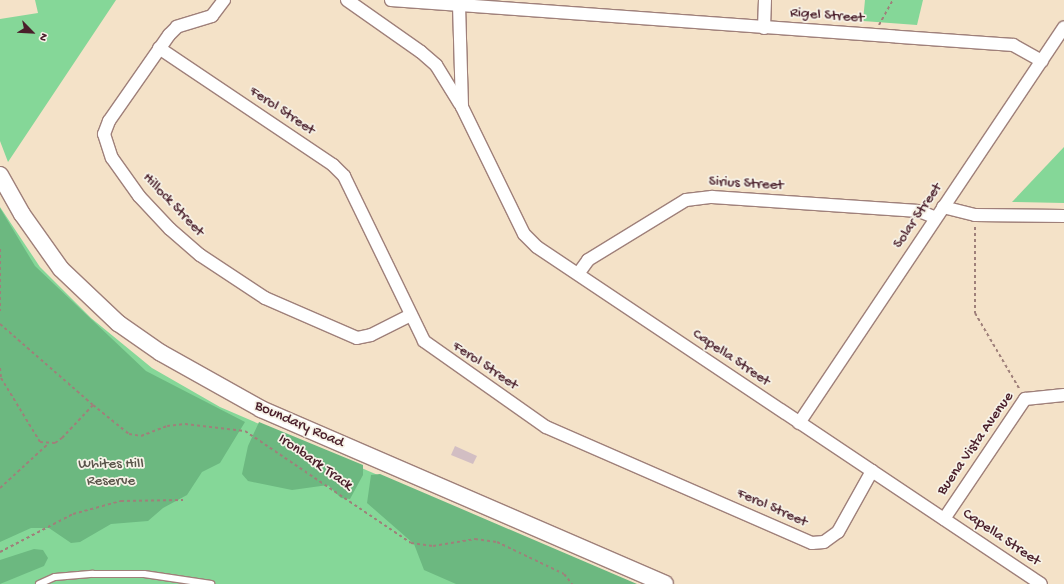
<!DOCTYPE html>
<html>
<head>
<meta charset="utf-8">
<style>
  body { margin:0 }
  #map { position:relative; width:1064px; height:584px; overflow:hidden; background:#f4e2c8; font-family:"Gochi Hand",sans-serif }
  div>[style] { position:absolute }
  .industrial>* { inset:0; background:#d2bec3 }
  .green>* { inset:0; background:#85d798 }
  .forest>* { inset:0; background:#6cb880 }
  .path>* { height:2px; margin-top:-1px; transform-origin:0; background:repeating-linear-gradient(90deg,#9f807a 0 3px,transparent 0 6px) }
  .roads { filter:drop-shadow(1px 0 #9f807a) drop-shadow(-1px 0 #9f807a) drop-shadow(0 1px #9f807a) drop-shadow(0 -1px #9f807a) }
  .service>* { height:6px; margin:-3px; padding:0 3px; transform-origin:3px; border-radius:3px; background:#fff }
  .minor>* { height:12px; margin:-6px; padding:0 6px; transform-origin:6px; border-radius:6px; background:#fff }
  .secondary>* { height:16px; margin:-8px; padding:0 8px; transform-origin:8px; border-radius:8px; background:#fff }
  span { translate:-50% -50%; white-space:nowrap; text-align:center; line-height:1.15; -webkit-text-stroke:3.5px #f7f3e8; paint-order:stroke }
  .street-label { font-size:15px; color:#4a1f2b }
  .park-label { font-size:15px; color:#5c564c }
  .north { position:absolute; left:12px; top:12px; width:40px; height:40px; -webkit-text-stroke:3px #f7f3e8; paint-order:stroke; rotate:114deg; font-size:11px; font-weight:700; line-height:16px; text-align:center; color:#4a1f2b }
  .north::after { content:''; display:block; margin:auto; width:14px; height:18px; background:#4a1f2b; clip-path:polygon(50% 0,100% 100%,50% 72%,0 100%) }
</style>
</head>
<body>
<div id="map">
  <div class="industrial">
    <div style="clip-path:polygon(455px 446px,477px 456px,473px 464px,451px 455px)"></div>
  </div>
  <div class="green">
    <div style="clip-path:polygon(35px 0,116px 0,8px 162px,0 141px,0 19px,38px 13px)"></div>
    <div style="clip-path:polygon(865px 0,923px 0,917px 25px,863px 21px)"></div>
    <div style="clip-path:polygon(1064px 147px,1064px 203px,1012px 202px)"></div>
    <div style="clip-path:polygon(0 207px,40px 267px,91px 318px,152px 368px,220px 407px,631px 584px,0 584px)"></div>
  </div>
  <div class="forest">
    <div style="clip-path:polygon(0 208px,35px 266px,146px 371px,245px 422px,220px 463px,202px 472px,187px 495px,163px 508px,148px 521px,111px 524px,80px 542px,71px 543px,49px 528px,31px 528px,0 542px)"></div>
    <div style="clip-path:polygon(259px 422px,363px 465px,363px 475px,350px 499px,341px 498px,328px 485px,292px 490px,248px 481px,242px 474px,248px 446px)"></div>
    <div style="clip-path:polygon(380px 474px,637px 584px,456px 584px,424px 570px,414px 544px,367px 503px,371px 475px)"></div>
    <div style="clip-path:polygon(34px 549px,43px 550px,48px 558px,44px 566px,0 584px,0 560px)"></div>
  </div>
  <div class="path">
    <div style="left:879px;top:25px;width:29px;rotate:-61deg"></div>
    <div style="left:975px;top:227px;width:86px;rotate:90deg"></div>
    <div style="left:975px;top:313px;width:89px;rotate:59.7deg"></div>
    <div style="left:0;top:249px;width:62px;rotate:90deg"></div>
    <div style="left:0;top:324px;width:123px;rotate:41.1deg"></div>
    <div style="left:0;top:368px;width:10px;rotate:84deg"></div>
    <div style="left:1px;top:378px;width:75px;rotate:58.6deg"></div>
    <div style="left:40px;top:442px;width:15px;rotate:4deg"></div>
    <div style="left:55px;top:443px;width:9px;rotate:-36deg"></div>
    <div style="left:62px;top:438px;width:45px;rotate:-46.8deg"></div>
    <div style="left:93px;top:405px;width:46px;rotate:38.9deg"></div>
    <div style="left:129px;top:434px;width:12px;rotate:9deg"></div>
    <div style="left:141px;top:436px;width:28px;rotate:-21deg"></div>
    <div style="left:167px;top:426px;width:18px;rotate:-6deg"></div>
    <div style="left:185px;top:424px;width:60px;rotate:6.7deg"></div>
    <div style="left:245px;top:431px;width:200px;rotate:34deg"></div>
    <div style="left:411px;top:543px;width:22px;rotate:8deg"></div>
    <div style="left:433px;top:546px;width:43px;rotate:-9.5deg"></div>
    <div style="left:475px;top:539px;width:22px;rotate:8deg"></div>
    <div style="left:497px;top:542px;width:74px;rotate:25.5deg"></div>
    <div style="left:564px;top:574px;width:13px;rotate:51deg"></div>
    <div style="left:0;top:488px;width:65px;rotate:-42.5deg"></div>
    <div style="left:0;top:552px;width:82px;rotate:-27.5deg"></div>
    <div style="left:73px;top:514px;width:50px;rotate:-15.2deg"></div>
    <div style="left:121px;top:501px;width:62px;rotate:-0.9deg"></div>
  </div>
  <div class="roads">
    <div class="service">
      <div style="left:39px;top:584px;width:17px;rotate:-24deg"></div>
      <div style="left:55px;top:577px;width:38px;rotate:-5deg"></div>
      <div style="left:93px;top:574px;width:51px"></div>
      <div style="left:144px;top:574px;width:68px;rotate:8.5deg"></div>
    </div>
    <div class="minor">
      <div style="left:224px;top:0;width:20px;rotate:127deg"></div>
      <div style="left:212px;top:16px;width:37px;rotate:163deg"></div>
      <div style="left:177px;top:27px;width:11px;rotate:135deg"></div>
      <div style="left:169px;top:35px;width:105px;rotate:124.9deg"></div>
      <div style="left:109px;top:121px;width:14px;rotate:111deg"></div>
      <div style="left:104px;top:134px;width:25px;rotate:72deg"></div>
      <div style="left:112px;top:158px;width:47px;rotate:54.6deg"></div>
      <div style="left:139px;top:196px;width:45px;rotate:46.8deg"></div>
      <div style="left:170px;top:229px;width:40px;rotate:41deg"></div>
      <div style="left:200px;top:255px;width:78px;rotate:33.5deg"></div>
      <div style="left:265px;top:298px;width:100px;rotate:23.5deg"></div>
      <div style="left:357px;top:338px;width:14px;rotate:-12deg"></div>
      <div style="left:371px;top:335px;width:42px;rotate:-26.6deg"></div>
      <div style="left:347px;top:0;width:90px;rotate:35.1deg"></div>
      <div style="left:421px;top:52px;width:20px;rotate:41deg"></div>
      <div style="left:436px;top:65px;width:46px;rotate:58.4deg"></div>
      <div style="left:391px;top:0;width:624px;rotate:4.14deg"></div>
      <div style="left:1013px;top:45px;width:33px;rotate:29deg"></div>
      <div style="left:459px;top:5px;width:102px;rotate:88.3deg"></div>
      <div style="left:462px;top:107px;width:141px;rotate:64deg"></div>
      <div style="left:524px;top:234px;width:18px;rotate:45deg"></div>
      <div style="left:537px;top:247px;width:606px;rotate:33.77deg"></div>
      <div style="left:764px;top:28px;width:28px;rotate:-88deg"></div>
      <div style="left:159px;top:48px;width:210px;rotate:33.9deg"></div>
      <div style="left:333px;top:165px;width:16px;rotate:45deg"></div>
      <div style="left:344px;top:176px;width:183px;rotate:64.1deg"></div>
      <div style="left:424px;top:341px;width:149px;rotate:35.2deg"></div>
      <div style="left:546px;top:427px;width:290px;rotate:23.6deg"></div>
      <div style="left:812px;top:543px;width:12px;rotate:-5deg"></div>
      <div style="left:824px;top:542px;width:17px;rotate:-36deg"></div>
      <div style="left:838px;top:532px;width:70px;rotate:-60.9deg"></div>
      <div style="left:943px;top:207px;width:33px;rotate:14deg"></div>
      <div style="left:975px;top:215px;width:89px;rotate:0.6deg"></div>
      <div style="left:578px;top:274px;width:17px;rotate:-54deg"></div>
      <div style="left:588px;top:260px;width:115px;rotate:-31.5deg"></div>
      <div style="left:686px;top:200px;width:26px;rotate:-7deg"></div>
      <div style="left:712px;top:197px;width:207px;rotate:3.9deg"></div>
      <div style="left:919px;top:211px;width:18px;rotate:22deg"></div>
      <div style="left:799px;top:423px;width:476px;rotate:-56.2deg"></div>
      <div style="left:944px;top:519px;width:145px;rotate:-56deg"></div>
      <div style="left:1025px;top:399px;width:39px;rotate:-6deg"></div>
    </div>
    <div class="secondary">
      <div style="left:0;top:175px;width:45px;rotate:60.6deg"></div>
      <div style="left:22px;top:214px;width:67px;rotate:54.7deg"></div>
      <div style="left:61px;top:269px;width:79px;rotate:43.5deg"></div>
      <div style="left:118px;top:323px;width:52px;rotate:34.9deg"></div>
      <div style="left:161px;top:353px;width:115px;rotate:29.2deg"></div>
      <div style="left:261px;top:409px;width:440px;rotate:23.4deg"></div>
    </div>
  </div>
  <div class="street-label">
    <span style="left:827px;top:16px;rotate:4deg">Rigel Street</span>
    <span style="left:282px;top:111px;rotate:34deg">Ferol Street</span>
    <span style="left:746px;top:184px;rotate:3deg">Sirius Street</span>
    <span style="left:173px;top:205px;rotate:46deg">Hillock Street</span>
    <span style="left:918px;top:216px;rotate:-56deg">Solar Street</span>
    <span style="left:731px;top:358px;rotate:34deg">Capella Street</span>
    <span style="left:485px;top:366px;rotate:34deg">Ferol Street</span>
    <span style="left:299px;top:425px;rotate:24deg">Boundary Road</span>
    <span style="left:976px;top:444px;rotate:-55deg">Buena Vista Avenue</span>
    <span style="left:315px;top:463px;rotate:35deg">Ironbark Track</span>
    <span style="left:772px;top:508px;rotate:24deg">Ferol Street</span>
    <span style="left:1001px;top:538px;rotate:34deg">Capella Street</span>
  </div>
  <div class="park-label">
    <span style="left:111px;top:473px">Whites Hill<br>Reserve</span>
  </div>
  <div class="north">N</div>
</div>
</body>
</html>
